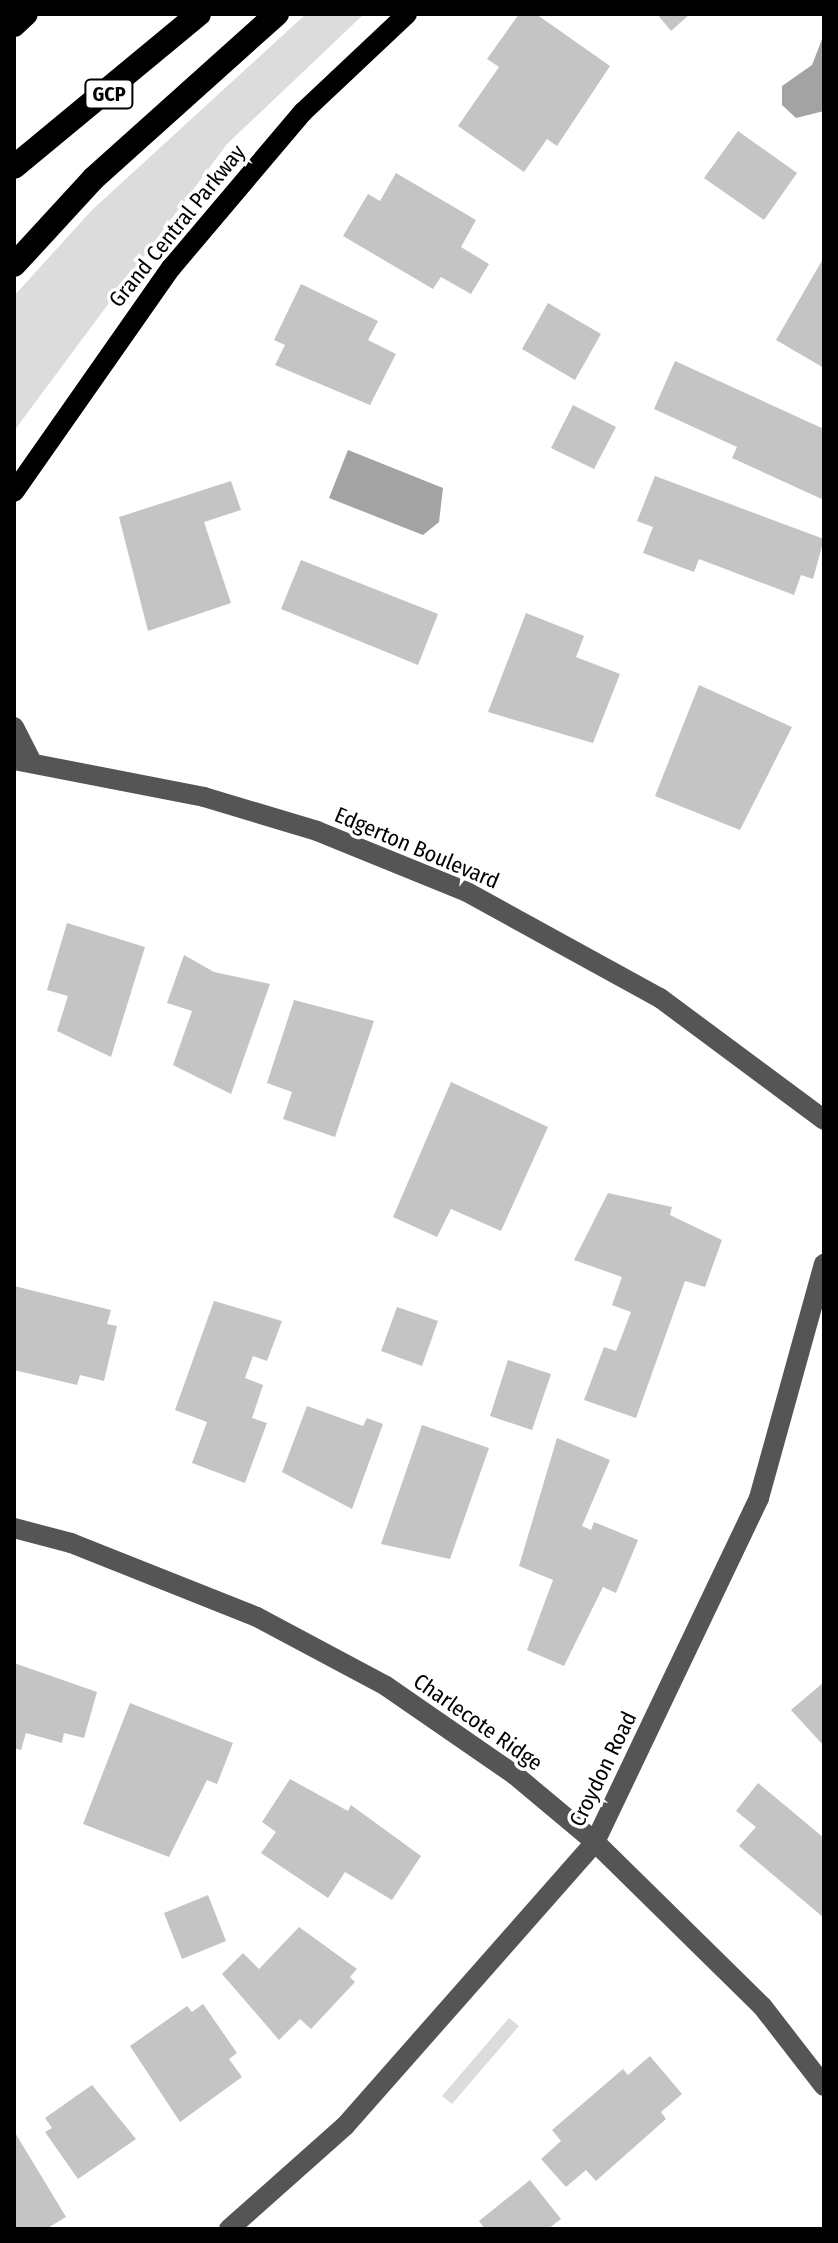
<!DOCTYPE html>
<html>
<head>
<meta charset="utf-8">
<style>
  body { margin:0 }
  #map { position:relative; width:838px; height:2243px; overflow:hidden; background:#fff; font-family:"Fira Sans Condensed",sans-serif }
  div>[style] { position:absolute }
  .green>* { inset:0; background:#dcdcdc }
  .water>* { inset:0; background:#a3a3a3 }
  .building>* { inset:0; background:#c4c4c4 }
  .minor>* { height:20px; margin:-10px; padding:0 10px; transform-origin:10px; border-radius:10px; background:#555 }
  .major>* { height:20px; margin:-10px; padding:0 10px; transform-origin:10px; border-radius:10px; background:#000 }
  .highway>* { height:24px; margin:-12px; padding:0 12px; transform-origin:12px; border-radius:12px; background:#000 }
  span { translate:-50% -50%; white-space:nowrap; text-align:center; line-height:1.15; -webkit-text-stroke:7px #fff; paint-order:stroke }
  .shield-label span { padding:2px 6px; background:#fff; border:2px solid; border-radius:6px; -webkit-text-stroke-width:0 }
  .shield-label { font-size:20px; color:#000; font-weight:700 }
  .street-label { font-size:22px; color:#000 }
  .frame { position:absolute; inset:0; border:16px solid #000; pointer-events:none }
</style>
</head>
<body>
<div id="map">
  <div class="green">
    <div style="clip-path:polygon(306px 14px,364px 14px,227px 144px,14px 431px,14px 296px,92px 210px)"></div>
    <div style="clip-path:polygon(509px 2018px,519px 2026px,452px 2104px,442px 2096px)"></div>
  </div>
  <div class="water">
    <div style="clip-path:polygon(824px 34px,824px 111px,796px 118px,782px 105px,782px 86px,812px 65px)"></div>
    <div style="clip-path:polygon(348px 450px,443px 488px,439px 522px,423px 535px,329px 498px)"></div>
  </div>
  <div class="building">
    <div style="clip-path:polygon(519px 14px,536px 14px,610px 66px,557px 146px,547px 139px,524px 172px,458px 126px,499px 67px,487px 59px)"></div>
    <div style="clip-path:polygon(657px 14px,690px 14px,671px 31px)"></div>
    <div style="clip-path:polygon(738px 131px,797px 173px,764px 220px,704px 178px)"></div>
    <div style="clip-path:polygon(396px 173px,476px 220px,461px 247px,489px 264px,471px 294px,441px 277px,433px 289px,343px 236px,368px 194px,380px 201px)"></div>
    <div style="clip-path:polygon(824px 257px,824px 368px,776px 340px)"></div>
    <div style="clip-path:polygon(301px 284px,378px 321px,368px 340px,396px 354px,370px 405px,275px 365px,285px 345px,274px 340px)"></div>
    <div style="clip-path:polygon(548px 303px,601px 334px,575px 380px,522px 349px)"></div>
    <div style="clip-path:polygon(675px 361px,824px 429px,824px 500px,732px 458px,737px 447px,654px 409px)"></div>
    <div style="clip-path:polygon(573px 405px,616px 427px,594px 469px,551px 448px)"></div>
    <div style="clip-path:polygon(655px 476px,824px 539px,813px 579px,801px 575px,794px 595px,699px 559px,694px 572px,643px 553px,653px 527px,637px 521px)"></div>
    <div style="clip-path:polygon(231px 481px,241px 510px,204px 522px,231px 603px,148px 631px,119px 517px)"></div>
    <div style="clip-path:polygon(301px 560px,438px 614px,418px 665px,281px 609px)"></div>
    <div style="clip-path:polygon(526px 613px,584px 636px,576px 657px,620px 674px,593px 743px,488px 712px)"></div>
    <div style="clip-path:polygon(699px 685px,792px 727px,740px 830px,655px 796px)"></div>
    <div style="clip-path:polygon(67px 923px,145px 947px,111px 1057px,57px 1031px,68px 996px,47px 990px)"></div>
    <div style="clip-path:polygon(184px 955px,214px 972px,270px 984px,231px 1094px,173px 1065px,192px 1011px,167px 1003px)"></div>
    <div style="clip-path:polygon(294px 1000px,374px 1021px,335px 1137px,283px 1119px,292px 1092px,267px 1083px)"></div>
    <div style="clip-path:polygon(451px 1082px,548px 1127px,501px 1231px,451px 1209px,437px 1237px,393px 1217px)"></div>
    <div style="clip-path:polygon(608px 1193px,672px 1207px,670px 1215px,722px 1240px,705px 1287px,685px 1281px,636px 1418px,584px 1400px,604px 1347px,616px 1351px,631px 1312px,612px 1305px,622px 1277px,574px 1260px)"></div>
    <div style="clip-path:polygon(14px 1286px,111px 1310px,107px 1324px,117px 1326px,104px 1381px,80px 1375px,77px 1385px,14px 1370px)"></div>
    <div style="clip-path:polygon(214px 1301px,282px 1321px,267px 1361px,253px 1356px,245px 1378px,263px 1385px,252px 1418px,267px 1423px,245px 1483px,192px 1463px,207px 1422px,175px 1410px)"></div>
    <div style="clip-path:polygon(397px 1307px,438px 1321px,422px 1366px,381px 1351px)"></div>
    <div style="clip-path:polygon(508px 1360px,551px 1374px,532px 1430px,490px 1416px)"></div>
    <div style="clip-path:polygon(307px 1406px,363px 1426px,367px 1418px,383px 1424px,352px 1509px,282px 1472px)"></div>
    <div style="clip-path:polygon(422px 1425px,489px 1448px,450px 1559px,381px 1544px)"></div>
    <div style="clip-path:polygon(557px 1438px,610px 1460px,582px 1526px,591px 1530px,594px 1522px,638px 1540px,616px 1593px,603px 1587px,564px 1666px,527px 1650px,553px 1580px,519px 1566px)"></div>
    <div style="clip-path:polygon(14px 1663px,97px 1692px,84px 1738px,64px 1733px,62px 1743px,26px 1733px,21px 1750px,14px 1748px)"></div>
    <div style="clip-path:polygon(824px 1682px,824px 1746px,791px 1710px)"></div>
    <div style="clip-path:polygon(130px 1703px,233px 1743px,217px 1784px,207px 1780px,169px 1857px,83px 1824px)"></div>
    <div style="clip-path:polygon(290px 1779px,348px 1811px,351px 1805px,421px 1856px,392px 1900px,345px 1872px,328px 1898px,261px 1853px,276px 1832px,262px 1822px)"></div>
    <div style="clip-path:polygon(758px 1783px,824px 1838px,824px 1918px,739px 1846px,756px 1827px,736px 1811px)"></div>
    <div style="clip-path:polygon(208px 1895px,226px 1941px,182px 1959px,164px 1913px)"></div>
    <div style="clip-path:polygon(299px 1927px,357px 1969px,350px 1977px,355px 1982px,311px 2029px,300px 2019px,279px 2040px,222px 1974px,243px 1953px,259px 1969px)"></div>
    <div style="clip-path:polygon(203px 2004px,237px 2053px,229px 2059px,242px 2077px,180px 2122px,130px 2046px,187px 2006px,192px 2012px)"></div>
    <div style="clip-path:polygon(650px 2056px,682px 2094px,661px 2112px,666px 2119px,596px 2181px,586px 2170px,566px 2187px,541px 2159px,561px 2141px,552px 2130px,623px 2069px,628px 2075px)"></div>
    <div style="clip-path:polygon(92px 2085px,136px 2139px,78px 2179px,45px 2132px,52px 2128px,45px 2118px)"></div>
    <div style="clip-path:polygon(14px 2131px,66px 2217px,46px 2229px,14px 2229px)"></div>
    <div style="clip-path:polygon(530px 2180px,561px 2219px,548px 2229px,485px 2229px,479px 2221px)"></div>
  </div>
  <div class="minor">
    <div style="left:14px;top:727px;width:39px;rotate:63deg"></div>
    <div style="left:14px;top:760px;width:194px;rotate:11deg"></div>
    <div style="left:204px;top:797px;width:118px;rotate:16.7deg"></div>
    <div style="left:317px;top:831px;width:162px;rotate:22.1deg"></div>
    <div style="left:467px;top:892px;width:220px;rotate:28.8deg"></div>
    <div style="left:660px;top:998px;width:204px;rotate:36.6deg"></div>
    <div style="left:14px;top:1528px;width:59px;rotate:14.7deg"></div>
    <div style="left:71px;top:1543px;width:200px;rotate:21.7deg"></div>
    <div style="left:257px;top:1617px;width:146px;rotate:28.1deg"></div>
    <div style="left:386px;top:1686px;width:157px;rotate:34.6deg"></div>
    <div style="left:515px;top:1775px;width:104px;rotate:39.9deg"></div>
    <div style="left:595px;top:1842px;width:234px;rotate:44.5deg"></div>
    <div style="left:762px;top:2006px;width:101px;rotate:52.2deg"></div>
    <div style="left:229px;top:2229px;width:155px;rotate:-41.6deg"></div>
    <div style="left:345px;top:2126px;width:378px;rotate:-48.6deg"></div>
    <div style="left:595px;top:1842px;width:381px;rotate:-64.5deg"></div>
    <div style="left:759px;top:1498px;width:243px;rotate:-74.5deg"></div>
  </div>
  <div class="major">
    <div style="left:14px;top:492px;width:274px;rotate:-55deg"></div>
    <div style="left:171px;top:268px;width:204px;rotate:-49.8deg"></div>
    <div style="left:303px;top:112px;width:143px;rotate:-43.3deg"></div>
  </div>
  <div class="highway">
    <div style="left:14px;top:25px;width:16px;rotate:-43deg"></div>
    <div style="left:14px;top:167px;width:240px;rotate:-39.6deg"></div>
    <div style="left:14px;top:265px;width:118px;rotate:-47.4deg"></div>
    <div style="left:94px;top:178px;width:246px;rotate:-41.9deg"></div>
  </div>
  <div class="shield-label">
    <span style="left:109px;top:94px">GCP</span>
  </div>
  <div class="street-label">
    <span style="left:177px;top:226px;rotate:-51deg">Grand Central Parkway</span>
    <span style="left:417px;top:848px;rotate:23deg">Edgerton Boulevard</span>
    <span style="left:478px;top:1722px;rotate:35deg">Charlecote Ridge</span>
    <span style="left:603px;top:1769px;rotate:-64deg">Croydon Road</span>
  </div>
  <div class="frame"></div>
</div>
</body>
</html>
